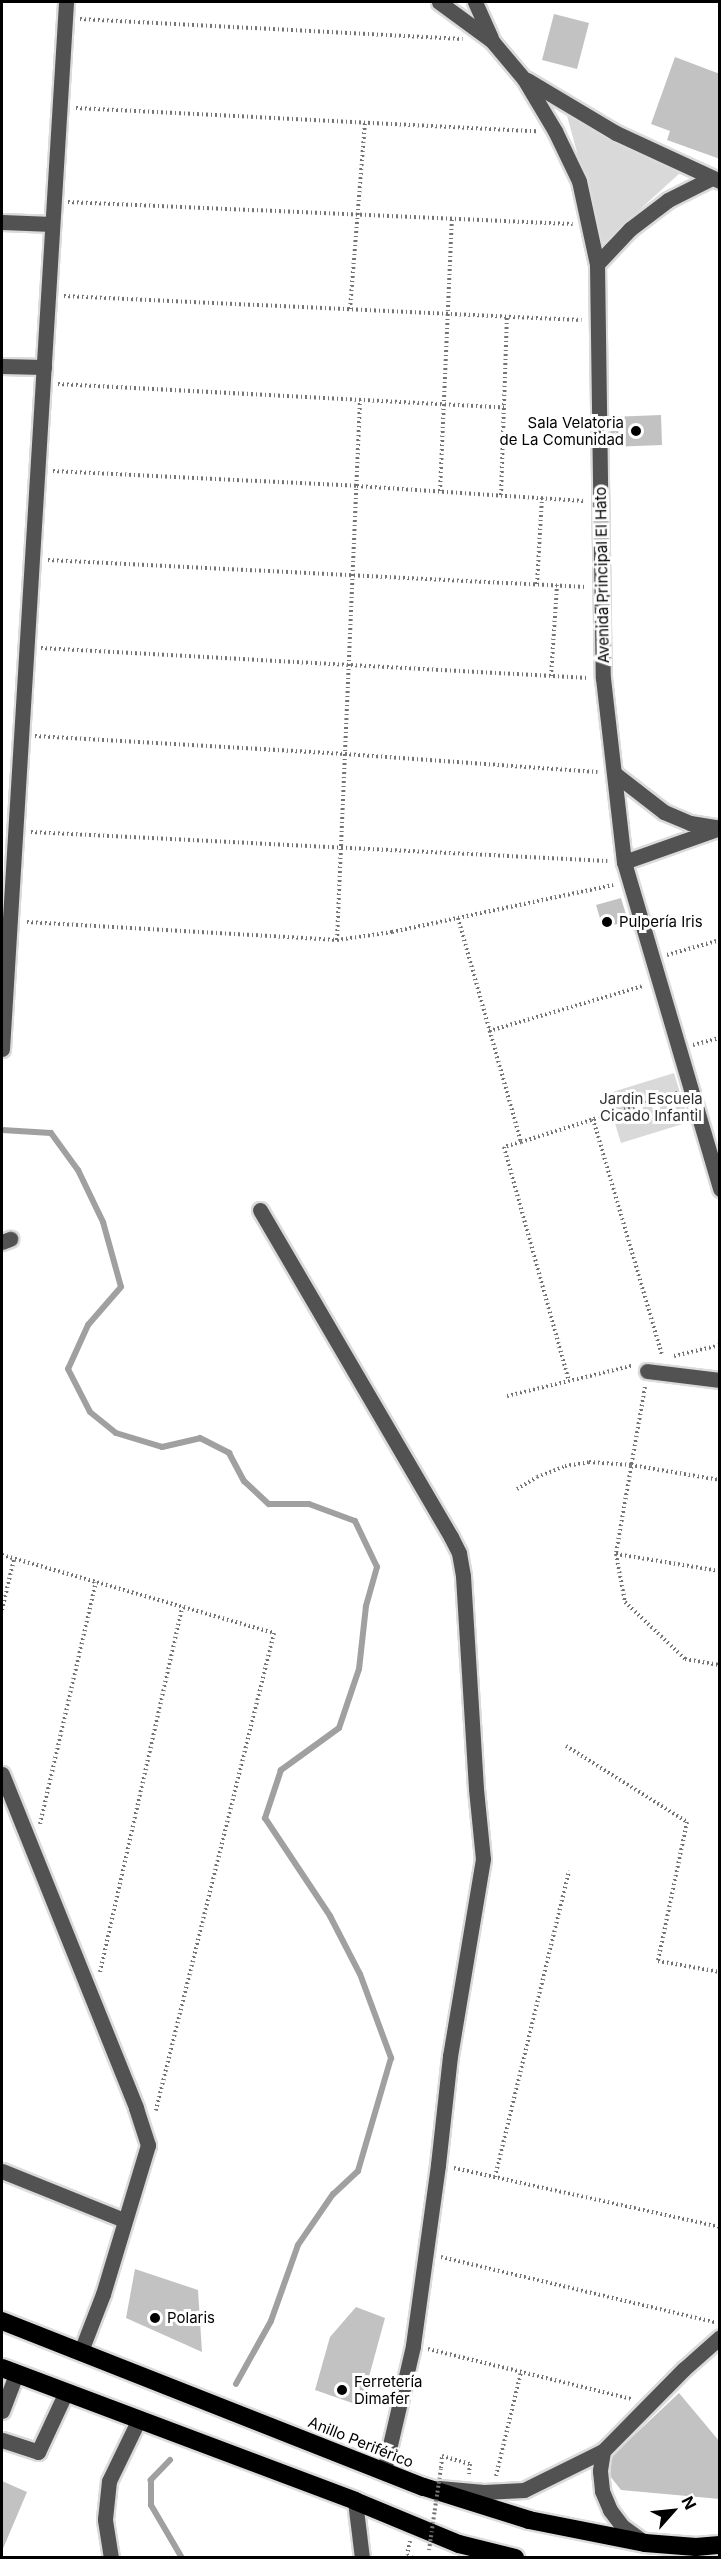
<!DOCTYPE html>
<html>
<head>
<meta charset="utf-8">
<style>
  body { margin:0 }
  #map { position:relative; width:721px; height:2559px; overflow:hidden; background:#fff; font-family:Inter,sans-serif }
  div>[style] { position:absolute }
  .green>* { inset:0; background:#d9d9d9 }
  .stream>* { height:6px; margin:-3px; padding:0 3px; transform-origin:3px; border-radius:3px; background:#a0a0a0 }
  .building>* { inset:0; background:#c2c2c2 }
  .path>* { height:4px; margin-top:-2px; transform-origin:0; background:repeating-linear-gradient(90deg,#747474 0 1.5px,transparent 0 4.5px) }
  .roads { filter:drop-shadow(2px 0 #dbdbdb) drop-shadow(-2px 0 #dbdbdb) drop-shadow(0 2px #dbdbdb) drop-shadow(0 -2px #dbdbdb) }
  .minor>* { height:15px; margin:-7.5px; padding:0 7.5px; transform-origin:7.5px; border-radius:7.5px; background:#525252 }
  .highway>* { height:18px; margin:-9px; padding:0 9px; transform-origin:9px; border-radius:9px; background:#000 }
  .path-bridge>* { height:4px; margin-top:-2px; transform-origin:0; background:repeating-linear-gradient(90deg,#747474 0 1.5px,transparent 0 4.5px) }
  .dots>* { width:16px; height:16px; translate:-50% -50%; box-sizing:border-box; border:3px solid #fff; border-radius:50% }
  span { translate:-50% -50%; white-space:nowrap; text-align:center; line-height:1.15; -webkit-text-stroke:6px #fff; paint-order:stroke }
  .poi-label { font-size:15px; color:#000 }
  .right { translate:-100% -50%; text-align:right }
  .left { translate:0 -50%; text-align:left }
  .street-label { font-size:15px; color:#000 }
  .park-label { font-size:15px; color:#303030 }
  .frame { position:absolute; inset:0; border:3px solid #000; pointer-events:none }
  .north { position:absolute; left:643px; top:2481px; width:60px; height:60px; -webkit-text-stroke:4px #fff; paint-order:stroke; rotate:63deg; font-size:16px; font-weight:700; line-height:24px; text-align:center; color:#000 }
  .north::after { content:''; display:block; margin:auto; width:21px; height:27px; background:#000; clip-path:polygon(50% 0,100% 100%,50% 72%,0 100%) }
</style>
</head>
<body>
<div id="map">
  <div class="green">
    <div style="clip-path:polygon(566px 112px,680px 173px,602px 244px)"></div>
    <div style="clip-path:polygon(674px 1073px,689px 1122px,621px 1143px,606px 1094px)"></div>
  </div>
  <div class="stream">
    <div style="left:2px;top:1130px;width:49px;rotate:3.5deg"></div>
    <div style="left:51px;top:1133px;width:46px;rotate:53.9deg"></div>
    <div style="left:78px;top:1170px;width:58px;rotate:64.3deg"></div>
    <div style="left:103px;top:1222px;width:67px;rotate:74.5deg"></div>
    <div style="left:121px;top:1287px;width:50px;rotate:131deg"></div>
    <div style="left:88px;top:1325px;width:48px;rotate:114.4deg"></div>
    <div style="left:68px;top:1369px;width:48px;rotate:62.9deg"></div>
    <div style="left:90px;top:1412px;width:33px;rotate:39deg"></div>
    <div style="left:116px;top:1433px;width:48px;rotate:16.9deg"></div>
    <div style="left:162px;top:1447px;width:39px;rotate:-13deg"></div>
    <div style="left:200px;top:1438px;width:33px;rotate:27deg"></div>
    <div style="left:229px;top:1453px;width:32px;rotate:62deg"></div>
    <div style="left:244px;top:1481px;width:34px;rotate:43deg"></div>
    <div style="left:269px;top:1504px;width:40px"></div>
    <div style="left:309px;top:1504px;width:49px;rotate:20.3deg"></div>
    <div style="left:355px;top:1521px;width:51px;rotate:64.4deg"></div>
    <div style="left:377px;top:1567px;width:41px;rotate:105.8deg"></div>
    <div style="left:366px;top:1606px;width:63px;rotate:96.3deg"></div>
    <div style="left:359px;top:1669px;width:62px;rotate:108.7deg"></div>
    <div style="left:339px;top:1728px;width:72px;rotate:144.1deg"></div>
    <div style="left:281px;top:1770px;width:51px;rotate:108.4deg"></div>
    <div style="left:265px;top:1818px;width:118px;rotate:56.4deg"></div>
    <div style="left:330px;top:1916px;width:65px;rotate:62.7deg"></div>
    <div style="left:360px;top:1974px;width:90px;rotate:69.7deg"></div>
    <div style="left:391px;top:2058px;width:118px;rotate:106.3deg"></div>
    <div style="left:358px;top:2171px;width:34px;rotate:137deg"></div>
    <div style="left:333px;top:2194px;width:62px;rotate:124.5deg"></div>
    <div style="left:298px;top:2245px;width:81px;rotate:109.6deg"></div>
    <div style="left:271px;top:2321px;width:72px;rotate:119.1deg"></div>
    <div style="left:170px;top:2460px;width:28px;rotate:134deg"></div>
    <div style="left:151px;top:2480px;width:25px;rotate:90deg"></div>
    <div style="left:151px;top:2505px;width:61px;rotate:59.7deg"></div>
  </div>
  <div class="building">
    <div style="clip-path:polygon(554px 14px,589px 23px,577px 69px,542px 60px)"></div>
    <div style="clip-path:polygon(675px 57px,720px 74px,720px 159px,667px 140px,670px 131px,651px 124px)"></div>
    <div style="clip-path:polygon(661px 415px,662px 445px,611px 447px,610px 417px)"></div>
    <div style="clip-path:polygon(621px 898px,628px 921px,603px 928px,596px 905px)"></div>
    <div style="clip-path:polygon(135px 2269px,198px 2290px,202px 2352px,126px 2318px)"></div>
    <div style="clip-path:polygon(356px 2307px,385px 2318px,361px 2406px,315px 2390px,330px 2337px)"></div>
    <div style="clip-path:polygon(679px 2393px,720px 2442px,720px 2499px,621px 2490px,610px 2476px,612px 2456px)"></div>
    <div style="clip-path:polygon(2px 2481px,27px 2492px,2px 2551px)"></div>
  </div>
  <div class="path">
    <div style="left:80px;top:19px;width:383px;rotate:3deg"></div>
    <div style="left:76px;top:108px;width:461px;rotate:2.9deg"></div>
    <div style="left:68px;top:202px;width:505px;rotate:2.49deg"></div>
    <div style="left:64px;top:296px;width:518px;rotate:2.66deg"></div>
    <div style="left:350px;top:309px;width:188px;rotate:-85.4deg"></div>
    <div style="left:58px;top:384px;width:447px;rotate:3deg"></div>
    <div style="left:53px;top:471px;width:304px;rotate:2.8deg"></div>
    <div style="left:357px;top:486px;width:227px;rotate:3.8deg"></div>
    <div style="left:440px;top:491px;width:273px;rotate:-87.5deg"></div>
    <div style="left:501px;top:495px;width:179px;rotate:-88.1deg"></div>
    <div style="left:48px;top:560px;width:539px;rotate:2.87deg"></div>
    <div style="left:537px;top:584px;width:86px;rotate:-86.7deg"></div>
    <div style="left:41px;top:648px;width:548px;rotate:3.14deg"></div>
    <div style="left:551px;top:676px;width:91px;rotate:-86.2deg"></div>
    <div style="left:35px;top:736px;width:311px;rotate:3.3deg"></div>
    <div style="left:345px;top:754px;width:253px;rotate:4.1deg"></div>
    <div style="left:31px;top:832px;width:577px;rotate:2.88deg"></div>
    <div style="left:458px;top:918px;width:233px;rotate:74.3deg"></div>
    <div style="left:521px;top:1142px;width:164px;rotate:-17.4deg"></div>
    <div style="left:27px;top:922px;width:311px;rotate:3.3deg"></div>
    <div style="left:337px;top:940px;width:56px;rotate:-8.3deg"></div>
    <div style="left:392px;top:932px;width:226px;rotate:-12deg"></div>
    <div style="left:337px;top:940px;width:540px;rotate:-87.56deg"></div>
    <div style="left:667px;top:955px;width:55px;rotate:-15.8deg"></div>
    <div style="left:489px;top:1031px;width:160px;rotate:-16.3deg"></div>
    <div style="left:693px;top:1045px;width:28px;rotate:-15deg"></div>
    <div style="left:593px;top:1119px;width:246px;rotate:73.7deg"></div>
    <div style="left:521px;top:1142px;width:18px;rotate:164deg"></div>
    <div style="left:504px;top:1147px;width:243px;rotate:74.5deg"></div>
    <div style="left:674px;top:1356px;width:47px;rotate:-13.4deg"></div>
    <div style="left:645px;top:1387px;width:169px;rotate:99.9deg"></div>
    <div style="left:616px;top:1554px;width:105px;rotate:9.3deg"></div>
    <div style="left:507px;top:1396px;width:128px;rotate:-13.6deg"></div>
    <div style="left:517px;top:1489px;width:23px;rotate:-31deg"></div>
    <div style="left:537px;top:1477px;width:30px;rotate:-21deg"></div>
    <div style="left:565px;top:1466px;width:24px;rotate:-9deg"></div>
    <div style="left:589px;top:1462px;width:42px;rotate:4.1deg"></div>
    <div style="left:631px;top:1465px;width:90px;rotate:9.6deg"></div>
    <div style="left:616px;top:1554px;width:49px;rotate:79.4deg"></div>
    <div style="left:625px;top:1602px;width:83px;rotate:43.5deg"></div>
    <div style="left:685px;top:1659px;width:36px;rotate:10deg"></div>
    <div style="left:2px;top:1555px;width:283px;rotate:16deg"></div>
    <div style="left:274px;top:1633px;width:492px;rotate:103.9deg"></div>
    <div style="left:2px;top:1610px;width:52px;rotate:-76.8deg"></div>
    <div style="left:566px;top:1746px;width:143px;rotate:32.1deg"></div>
    <div style="left:687px;top:1822px;width:142px;rotate:101.8deg"></div>
    <div style="left:658px;top:1961px;width:63px;rotate:10.1deg"></div>
    <div style="left:40px;top:1824px;width:248px;rotate:-77deg"></div>
    <div style="left:100px;top:1972px;width:374px;rotate:-77.3deg"></div>
    <div style="left:454px;top:2168px;width:272px;rotate:12.5deg"></div>
    <div style="left:495px;top:2177px;width:315px;rotate:-76.4deg"></div>
    <div style="left:441px;top:2257px;width:281px;rotate:13.4deg"></div>
    <div style="left:428px;top:2349px;width:209px;rotate:13.8deg"></div>
    <div style="left:441px;top:2468px;width:12px;rotate:-85deg"></div>
    <div style="left:442px;top:2456px;width:29px;rotate:16deg"></div>
    <div style="left:470px;top:2464px;width:10px;rotate:96deg"></div>
    <div style="left:496px;top:2476px;width:107px;rotate:-76.5deg"></div>
    <div style="left:410px;top:2541px;width:14px;rotate:102deg"></div>
    <div style="left:407px;top:2555px;width:7px;rotate:27deg"></div>
  </div>
  <div class="roads">
    <div class="minor">
      <div style="left:439px;top:2px;width:66px;rotate:36.3deg"></div>
      <div style="left:492px;top:41px;width:50px;rotate:49.9deg"></div>
      <div style="left:524px;top:79px;width:61px;rotate:59.2deg"></div>
      <div style="left:555px;top:131px;width:55px;rotate:64.4deg"></div>
      <div style="left:579px;top:181px;width:85px;rotate:77.8deg"></div>
      <div style="left:597px;top:264px;width:414px;rotate:89.2deg"></div>
      <div style="left:603px;top:678px;width:185px;rotate:83.5deg"></div>
      <div style="left:624px;top:862px;width:341px;rotate:73.6deg"></div>
      <div style="left:475px;top:2px;width:39px;rotate:66deg"></div>
      <div style="left:527px;top:80px;width:104px;rotate:30.8deg"></div>
      <div style="left:616px;top:133px;width:115px;rotate:24.8deg"></div>
      <div style="left:2px;top:222px;width:50px;rotate:2.3deg"></div>
      <div style="left:597px;top:264px;width:48px;rotate:-46.7deg"></div>
      <div style="left:630px;top:229px;width:48px;rotate:-37.3deg"></div>
      <div style="left:668px;top:200px;width:49px;rotate:-26.6deg"></div>
      <div style="left:2px;top:366px;width:42px;rotate:1.4deg"></div>
      <div style="left:615px;top:774px;width:62px;rotate:37.8deg"></div>
      <div style="left:664px;top:812px;width:28px;rotate:23deg"></div>
      <div style="left:690px;top:823px;width:30px;rotate:9deg"></div>
      <div style="left:624px;top:862px;width:99px;rotate:-19.5deg"></div>
      <div style="left:2px;top:1049px;width:1049px;rotate:-86.5deg"></div>
      <div style="left:260px;top:1210px;width:379px;rotate:59.7deg"></div>
      <div style="left:451px;top:1537px;width:18px;rotate:63deg"></div>
      <div style="left:459px;top:1553px;width:23px;rotate:80deg"></div>
      <div style="left:463px;top:1576px;width:213px;rotate:86.5deg"></div>
      <div style="left:476px;top:1789px;width:70px;rotate:84.3deg"></div>
      <div style="left:483px;top:1859px;width:200px;rotate:99.5deg"></div>
      <div style="left:450px;top:2056px;width:110px;rotate:96.3deg"></div>
      <div style="left:438px;top:2165px;width:183px;rotate:97.9deg"></div>
      <div style="left:413px;top:2346px;width:128px;rotate:103.1deg"></div>
      <div style="left:2px;top:1242px;width:9px;rotate:-21deg"></div>
      <div style="left:647px;top:1371px;width:74px;rotate:7deg"></div>
      <div style="left:2px;top:1774px;width:360px;rotate:68.1deg"></div>
      <div style="left:136px;top:2108px;width:39px;rotate:72deg"></div>
      <div style="left:148px;top:2145px;width:156px;rotate:106.8deg"></div>
      <div style="left:103px;top:2294px;width:61px;rotate:111.1deg"></div>
      <div style="left:2px;top:2171px;width:131px;rotate:21.9deg"></div>
      <div style="left:2px;top:2411px;width:39px;rotate:-69deg"></div>
      <div style="left:2px;top:2440px;width:38px;rotate:18deg"></div>
      <div style="left:38px;top:2452px;width:64px;rotate:-65deg"></div>
      <div style="left:603px;top:2451px;width:20px;rotate:99deg"></div>
      <div style="left:600px;top:2471px;width:20px;rotate:84deg"></div>
      <div style="left:602px;top:2491px;width:21px;rotate:67deg"></div>
      <div style="left:610px;top:2510px;width:20px;rotate:53deg"></div>
      <div style="left:622px;top:2526px;width:29px;rotate:36deg"></div>
      <div style="left:439px;top:2488px;width:45px;rotate:5.1deg"></div>
      <div style="left:484px;top:2492px;width:40px;rotate:-2.9deg"></div>
      <div style="left:524px;top:2490px;width:88px;rotate:-26.3deg"></div>
      <div style="left:603px;top:2451px;width:115px;rotate:-45.4deg"></div>
      <div style="left:684px;top:2369px;width:48px;rotate:-41.6deg"></div>
      <div style="left:355px;top:2501px;width:57px;rotate:83deg"></div>
      <div style="left:111px;top:2558px;width:39px;rotate:-99deg"></div>
      <div style="left:105px;top:2519px;width:38px;rotate:-84deg"></div>
      <div style="left:109px;top:2481px;width:67px;rotate:-64.2deg"></div>
    </div>
    <div class="highway">
      <div style="left:2px;top:2321px;width:453px;rotate:21.5deg"></div>
      <div style="left:424px;top:2487px;width:110px;rotate:17.4deg"></div>
      <div style="left:529px;top:2520px;width:118px;rotate:11.2deg"></div>
      <div style="left:645px;top:2543px;width:51px;rotate:4.5deg"></div>
      <div style="left:696px;top:2547px;width:24px;rotate:-5deg"></div>
      <div style="left:2px;top:2368px;width:377px;rotate:20.6deg"></div>
      <div style="left:355px;top:2501px;width:113px;rotate:22.5deg"></div>
      <div style="left:459px;top:2544px;width:58px;rotate:14deg"></div>
    </div>
  </div>
  <div class="path-bridge">
    <div style="left:429px;top:2550px;width:83px;rotate:-81.7deg"></div>
  </div>
  <div class="dots">
    <div style="left:636px;top:431px;background:#000"></div>
    <div style="left:607px;top:922px;background:#000"></div>
    <div style="left:155px;top:2318px;background:#000"></div>
    <div style="left:342px;top:2390px;background:#000"></div>
  </div>
  <div class="poi-label">
    <span class="right" style="left:624px;top:431px">Sala Velatoria<br>de La Comunidad</span>
    <span class="left" style="left:619px;top:922px">Pulpería Iris</span>
    <span class="left" style="left:167px;top:2318px">Polaris</span>
    <span class="left" style="left:354px;top:2390px">Ferretería<br>Dimafer</span>
  </div>
  <div class="street-label">
    <span style="left:602px;top:575px;rotate:-91deg">Avenida Principal El Hato</span>
    <span style="left:361px;top:2442px;rotate:22deg">Anillo Periférico</span>
  </div>
  <div class="park-label">
    <span style="left:651px;top:1107px">Jardin Escuela<br>Cicado Infantil</span>
  </div>
  <div class="frame"></div>
  <div class="north">N</div>
</div>
</body>
</html>
